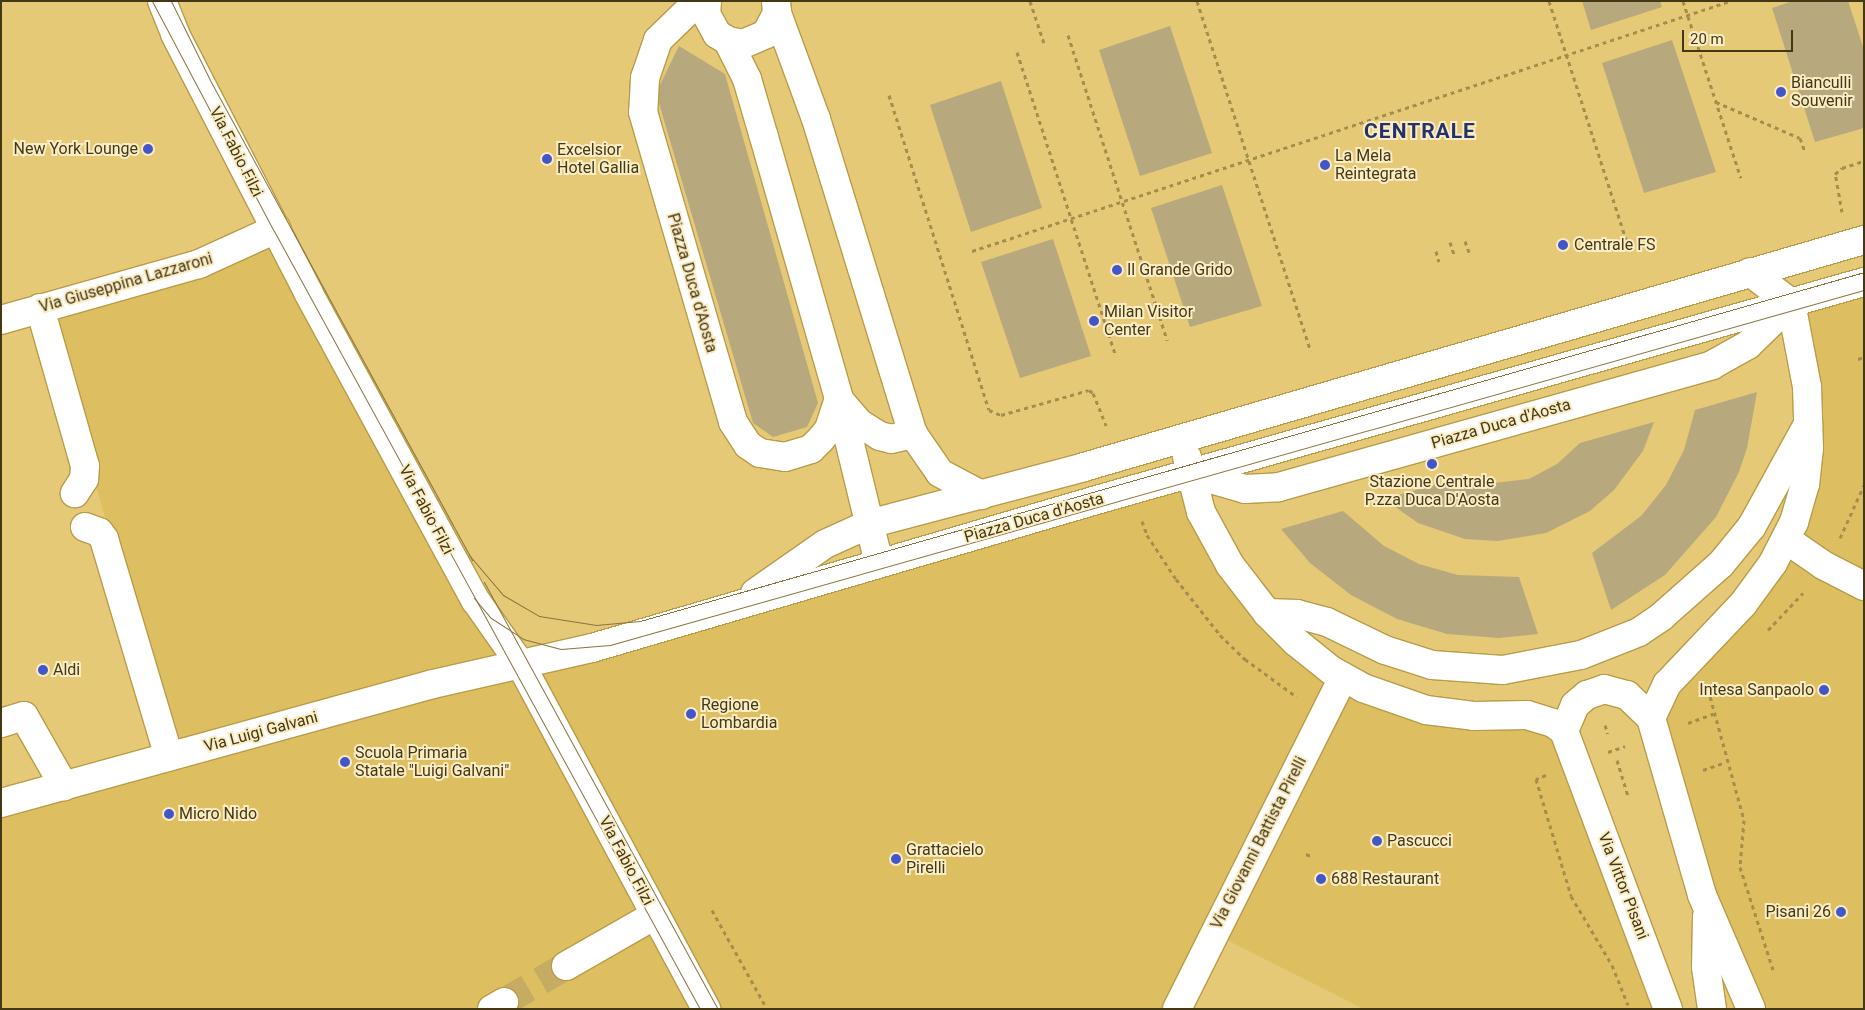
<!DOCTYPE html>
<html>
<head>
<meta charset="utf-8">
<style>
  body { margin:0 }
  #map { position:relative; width:1865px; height:1010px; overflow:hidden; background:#e6c976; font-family:Roboto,sans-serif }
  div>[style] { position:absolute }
  .built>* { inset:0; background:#ddbe60 }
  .green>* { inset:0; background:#b7a87e }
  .minor-tunnel>* { height:28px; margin-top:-14px; transform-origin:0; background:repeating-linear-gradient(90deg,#c6ac62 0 28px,transparent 0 42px) }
  .path>* { height:3px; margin-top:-1.5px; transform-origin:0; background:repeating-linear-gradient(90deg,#a48e4e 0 4px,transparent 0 8px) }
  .roads { filter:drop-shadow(1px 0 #b89c48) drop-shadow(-1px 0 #b89c48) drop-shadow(0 1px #b89c48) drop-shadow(0 -1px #b89c48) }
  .minor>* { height:28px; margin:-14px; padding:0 14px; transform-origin:14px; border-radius:14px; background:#fff }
  .tram>* { height:1px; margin:-0.5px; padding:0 0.5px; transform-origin:0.5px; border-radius:0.5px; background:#88753d }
  .dots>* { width:14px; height:14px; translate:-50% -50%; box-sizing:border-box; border:2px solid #faecc4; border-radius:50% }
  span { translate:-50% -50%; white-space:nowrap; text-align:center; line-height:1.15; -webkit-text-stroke:4px #faecc4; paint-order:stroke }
  .poi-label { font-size:16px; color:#443814 }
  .left { translate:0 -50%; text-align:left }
  .right { translate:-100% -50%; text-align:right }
  .street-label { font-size:16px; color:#443814 }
  .district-label { font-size:21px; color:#25316a; font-weight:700; letter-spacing:1px }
  .frame { position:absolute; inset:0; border:2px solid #443814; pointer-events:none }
  .scale { position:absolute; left:1682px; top:30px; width:111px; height:22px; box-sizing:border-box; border:2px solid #443814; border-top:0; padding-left:6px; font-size:15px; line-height:18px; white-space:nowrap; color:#443814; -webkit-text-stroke:4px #faecc4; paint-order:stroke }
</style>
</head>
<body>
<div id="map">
  <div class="built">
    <div style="clip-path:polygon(273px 235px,516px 674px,1188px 478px,1203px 534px,1334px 683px,1546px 729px,1576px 766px,1666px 1009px,1364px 1009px,1209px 931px,1168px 1009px,1px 1009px,1px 807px,173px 760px,47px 311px)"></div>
    <div style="clip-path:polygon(1864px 285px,1864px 580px,1793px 538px,1806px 507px,1794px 305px)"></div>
    <div style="clip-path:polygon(1789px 546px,1864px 592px,1864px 1009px,1755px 1009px,1658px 735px,1667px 701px)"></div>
  </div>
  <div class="green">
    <div style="clip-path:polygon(1582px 1px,1660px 1px,1662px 7px,1591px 30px)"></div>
    <div style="clip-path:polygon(1793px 1px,1848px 1px,1864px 50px,1864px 128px,1815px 142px,1772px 8px)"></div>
    <div style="clip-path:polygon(1170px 26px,1212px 153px,1140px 176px,1099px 50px)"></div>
    <div style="clip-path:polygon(1672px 40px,1716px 172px,1644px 193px,1602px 63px)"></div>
    <div style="clip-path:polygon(679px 46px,725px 74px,818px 403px,807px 427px,773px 437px,753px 423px,656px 93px)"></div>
    <div style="clip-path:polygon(1001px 81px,1042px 208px,971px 232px,930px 105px)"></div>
    <div style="clip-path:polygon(1222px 185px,1262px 306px,1190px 327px,1151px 208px)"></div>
    <div style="clip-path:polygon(1053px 239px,1091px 356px,1020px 378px,981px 262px)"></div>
    <div style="clip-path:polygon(1757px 392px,1747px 448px,1739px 472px,1716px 517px,1665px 575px,1611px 610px,1592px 553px,1641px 516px,1666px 485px,1684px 450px,1695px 410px)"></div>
    <div style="clip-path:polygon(1654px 422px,1643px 451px,1614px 490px,1590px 511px,1546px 533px,1498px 541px,1465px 539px,1418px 523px,1384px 499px,1458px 478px,1486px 484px,1529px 479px,1557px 464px,1580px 443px)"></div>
    <div style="clip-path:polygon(1343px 511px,1384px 546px,1419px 564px,1458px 575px,1519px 577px,1538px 634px,1499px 638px,1447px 634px,1397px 619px,1351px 595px,1310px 563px,1281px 529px)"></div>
  </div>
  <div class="minor-tunnel">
    <div style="left:504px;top:1002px;width:72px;rotate:-30.1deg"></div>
  </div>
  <div class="path">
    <div style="left:1030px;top:1px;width:44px;rotate:71.6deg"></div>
    <div style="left:1197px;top:1px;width:368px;rotate:72deg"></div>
    <div style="left:1549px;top:1px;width:264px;rotate:72.1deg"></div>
    <div style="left:1683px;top:1px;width:186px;rotate:71.9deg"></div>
    <div style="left:1068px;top:35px;width:321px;rotate:72deg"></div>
    <div style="left:1017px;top:52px;width:320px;rotate:72deg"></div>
    <div style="left:889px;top:95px;width:330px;rotate:72.4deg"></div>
    <div style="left:989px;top:410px;width:13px;rotate:23deg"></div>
    <div style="left:1001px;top:415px;width:91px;rotate:-15.9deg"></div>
    <div style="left:1089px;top:390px;width:5px;rotate:37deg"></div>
    <div style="left:1093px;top:393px;width:35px;rotate:68deg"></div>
    <div style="left:1716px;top:102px;width:91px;rotate:23.2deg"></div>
    <div style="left:1800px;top:138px;width:15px;rotate:70deg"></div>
    <div style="left:1842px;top:212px;width:39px;rotate:-100deg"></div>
    <div style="left:1835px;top:174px;width:9px;rotate:-41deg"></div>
    <div style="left:1842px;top:168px;width:23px;rotate:-18deg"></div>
    <div style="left:1465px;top:241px;width:12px;rotate:70deg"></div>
    <div style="left:1450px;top:242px;width:16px;rotate:72deg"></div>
    <div style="left:972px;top:251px;width:798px;rotate:-18.25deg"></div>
    <div style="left:1436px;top:251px;width:11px;rotate:75deg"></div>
    <div style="left:1858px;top:359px;width:6px;rotate:-18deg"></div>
    <div style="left:1142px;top:521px;width:15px;rotate:70deg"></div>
    <div style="left:1147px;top:535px;width:53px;rotate:56.6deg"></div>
    <div style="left:1176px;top:579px;width:71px;rotate:51.8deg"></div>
    <div style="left:1220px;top:635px;width:35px;rotate:44deg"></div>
    <div style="left:1245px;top:659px;width:64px;rotate:36.2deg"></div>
    <div style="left:1840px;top:538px;width:58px;rotate:-65.6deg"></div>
    <div style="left:1768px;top:630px;width:51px;rotate:-46.6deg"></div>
    <div style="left:1708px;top:689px;width:136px;rotate:74.6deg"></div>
    <div style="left:1744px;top:820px;width:47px;rotate:94.9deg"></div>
    <div style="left:1740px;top:867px;width:108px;rotate:72.2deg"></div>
    <div style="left:1688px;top:723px;width:27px;rotate:-20deg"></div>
    <div style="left:1605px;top:725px;width:9px;rotate:72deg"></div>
    <div style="left:1608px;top:752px;width:18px;rotate:-19deg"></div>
    <div style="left:1617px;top:760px;width:38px;rotate:73deg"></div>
    <div style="left:1703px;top:770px;width:21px;rotate:-19deg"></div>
    <div style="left:1546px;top:775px;width:11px;rotate:158deg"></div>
    <div style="left:1536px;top:779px;width:122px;rotate:73.3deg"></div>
    <div style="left:1571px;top:896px;width:80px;rotate:59.3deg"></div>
    <div style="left:1612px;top:965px;width:43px;rotate:68.2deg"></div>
    <div style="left:1306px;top:854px;width:5px;rotate:22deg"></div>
    <div style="left:712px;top:910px;width:113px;rotate:60.9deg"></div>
  </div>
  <div class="roads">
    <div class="minor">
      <div style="left:162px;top:1px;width:35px;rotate:68deg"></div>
      <div style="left:175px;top:34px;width:292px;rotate:62.7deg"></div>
      <div style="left:309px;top:294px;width:349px;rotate:61.5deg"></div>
      <div style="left:476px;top:601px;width:78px;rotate:54.9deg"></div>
      <div style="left:521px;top:665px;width:391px;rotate:61.7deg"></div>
      <div style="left:707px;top:1px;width:13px;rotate:94deg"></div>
      <div style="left:706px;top:14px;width:23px;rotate:61deg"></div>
      <div style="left:717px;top:34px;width:13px;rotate:32deg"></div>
      <div style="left:728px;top:41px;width:15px;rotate:11deg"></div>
      <div style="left:743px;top:44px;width:25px;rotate:-23deg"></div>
      <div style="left:766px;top:34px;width:24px;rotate:-62deg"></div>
      <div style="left:776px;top:1px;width:12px;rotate:85deg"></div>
      <div style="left:777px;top:13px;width:113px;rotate:69.8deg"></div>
      <div style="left:816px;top:119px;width:330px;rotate:72.9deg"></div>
      <div style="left:913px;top:434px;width:47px;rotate:55.3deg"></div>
      <div style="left:940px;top:473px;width:47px;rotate:28.2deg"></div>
      <div style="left:691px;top:8px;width:46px;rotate:135.9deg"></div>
      <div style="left:658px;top:40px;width:40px;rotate:108.9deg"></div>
      <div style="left:645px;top:78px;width:34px;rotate:93deg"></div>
      <div style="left:643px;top:112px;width:323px;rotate:73.8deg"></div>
      <div style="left:733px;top:422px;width:27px;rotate:57deg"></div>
      <div style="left:748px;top:445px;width:14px;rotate:34deg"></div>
      <div style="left:760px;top:453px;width:25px;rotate:9deg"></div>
      <div style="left:785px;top:457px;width:27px;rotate:-17deg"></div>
      <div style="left:811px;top:449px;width:14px;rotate:-45deg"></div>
      <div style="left:821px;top:439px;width:13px;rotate:-51deg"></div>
      <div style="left:829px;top:429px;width:32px;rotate:-72deg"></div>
      <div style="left:728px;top:41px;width:42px;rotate:63.4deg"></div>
      <div style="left:747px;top:79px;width:60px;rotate:73.7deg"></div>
      <div style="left:764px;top:137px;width:273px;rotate:74deg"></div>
      <div style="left:839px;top:399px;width:169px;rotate:76.3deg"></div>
      <div style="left:1750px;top:272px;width:51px;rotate:37.1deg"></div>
      <div style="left:1791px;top:303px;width:86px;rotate:79.2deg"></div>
      <div style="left:1807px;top:387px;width:61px;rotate:88.1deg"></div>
      <div style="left:1809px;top:448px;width:36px;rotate:96deg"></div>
      <div style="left:1805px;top:484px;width:40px;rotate:106deg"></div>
      <div style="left:1794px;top:522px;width:46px;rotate:117.1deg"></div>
      <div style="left:1773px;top:563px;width:51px;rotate:126.2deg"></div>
      <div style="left:1743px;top:604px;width:110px;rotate:133.5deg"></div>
      <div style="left:1667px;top:684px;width:38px;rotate:115deg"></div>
      <div style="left:1651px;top:718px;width:184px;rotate:73.9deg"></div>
      <div style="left:1702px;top:895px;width:124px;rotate:66.7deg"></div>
      <div style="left:40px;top:308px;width:164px;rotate:74.1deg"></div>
      <div style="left:85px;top:466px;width:13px;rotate:94deg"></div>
      <div style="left:84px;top:479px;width:17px;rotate:123deg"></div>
      <div style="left:1px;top:320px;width:206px;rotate:-15.8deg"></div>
      <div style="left:199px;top:264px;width:85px;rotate:-24.4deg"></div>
      <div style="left:840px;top:401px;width:29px;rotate:49deg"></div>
      <div style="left:859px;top:423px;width:25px;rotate:32deg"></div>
      <div style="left:880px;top:436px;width:11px;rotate:15deg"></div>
      <div style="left:891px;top:439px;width:23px;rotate:-13deg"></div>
      <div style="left:1187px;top:457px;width:57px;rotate:75.7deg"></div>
      <div style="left:1201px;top:512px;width:60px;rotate:61.3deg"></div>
      <div style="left:1230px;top:565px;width:61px;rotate:52.4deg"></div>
      <div style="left:1267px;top:613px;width:41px;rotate:45deg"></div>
      <div style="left:1296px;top:642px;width:45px;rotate:38.7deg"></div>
      <div style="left:1331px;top:670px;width:37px;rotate:29deg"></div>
      <div style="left:1363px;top:688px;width:67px;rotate:19.2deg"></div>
      <div style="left:1426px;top:710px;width:48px;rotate:7.1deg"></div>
      <div style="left:1474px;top:716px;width:53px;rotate:-1.1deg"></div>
      <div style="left:1527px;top:715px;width:27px;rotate:17deg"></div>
      <div style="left:1553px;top:723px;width:14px;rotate:36deg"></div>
      <div style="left:1564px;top:731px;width:297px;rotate:69.5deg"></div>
      <div style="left:1190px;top:473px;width:57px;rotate:16.2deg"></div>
      <div style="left:1245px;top:489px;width:34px;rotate:-3deg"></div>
      <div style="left:1279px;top:487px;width:450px;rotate:-15.7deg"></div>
      <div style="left:1712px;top:365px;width:41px;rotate:-29.1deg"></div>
      <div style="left:1748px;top:345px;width:59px;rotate:-44.3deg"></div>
      <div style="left:85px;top:527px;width:15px;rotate:20deg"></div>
      <div style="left:99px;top:532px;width:9px;rotate:54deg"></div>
      <div style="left:104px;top:539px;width:227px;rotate:73.4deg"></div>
      <div style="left:1787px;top:540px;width:44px;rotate:34.8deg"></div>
      <div style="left:1823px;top:565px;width:46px;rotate:27.1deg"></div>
      <div style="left:755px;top:593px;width:85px;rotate:-35deg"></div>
      <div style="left:825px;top:544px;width:48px;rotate:-24.4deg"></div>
      <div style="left:869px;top:524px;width:222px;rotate:-14.8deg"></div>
      <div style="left:1084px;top:467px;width:812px;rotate:-16.23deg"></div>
      <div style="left:1267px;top:613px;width:30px;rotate:2deg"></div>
      <div style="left:1297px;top:614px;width:31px;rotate:15deg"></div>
      <div style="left:1327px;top:622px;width:64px;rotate:25.8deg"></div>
      <div style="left:1385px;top:650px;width:49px;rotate:17.7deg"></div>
      <div style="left:1432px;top:665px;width:71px;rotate:4deg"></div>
      <div style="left:1503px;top:670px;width:79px;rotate:-10.9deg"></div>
      <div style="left:1581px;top:655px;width:62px;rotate:-21.6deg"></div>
      <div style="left:1639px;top:632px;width:27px;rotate:-34deg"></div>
      <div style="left:1661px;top:617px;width:80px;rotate:-41.5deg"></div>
      <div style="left:1721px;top:564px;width:49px;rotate:-50.8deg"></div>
      <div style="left:1752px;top:526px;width:116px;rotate:-61.2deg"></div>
      <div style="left:1px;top:723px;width:24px;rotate:-17deg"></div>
      <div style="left:24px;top:716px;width:81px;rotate:60.3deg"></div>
      <div style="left:1564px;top:731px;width:28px;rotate:-67deg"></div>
      <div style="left:1575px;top:705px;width:16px;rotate:-40deg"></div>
      <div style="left:1587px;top:695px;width:18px;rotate:-19deg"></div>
      <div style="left:1604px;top:689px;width:24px;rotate:15deg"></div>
      <div style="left:1627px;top:695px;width:33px;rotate:44deg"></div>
      <div style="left:1px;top:803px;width:448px;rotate:-15.4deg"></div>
      <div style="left:433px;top:684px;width:163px;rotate:-12.8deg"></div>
      <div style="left:592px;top:648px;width:522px;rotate:-16.35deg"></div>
      <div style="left:1093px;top:501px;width:801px;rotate:-15.86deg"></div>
      <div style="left:1707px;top:916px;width:51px;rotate:91.1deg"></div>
      <div style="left:1706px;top:967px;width:42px;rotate:81.9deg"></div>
      <div style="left:566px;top:966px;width:103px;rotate:-29.8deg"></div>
      <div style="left:492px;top:1009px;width:14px;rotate:-30deg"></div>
      <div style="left:1177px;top:1009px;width:369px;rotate:-63.4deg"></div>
    </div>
  </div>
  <div class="tram">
    <div style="left:152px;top:1px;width:260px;rotate:62.1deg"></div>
    <div style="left:274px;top:231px;width:887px;rotate:61.3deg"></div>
    <div style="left:171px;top:1px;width:90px;rotate:63.7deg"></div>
    <div style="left:211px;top:82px;width:545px;rotate:61.36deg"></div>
    <div style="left:469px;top:555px;width:52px;rotate:49.6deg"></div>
    <div style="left:503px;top:595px;width:42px;rotate:30.3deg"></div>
    <div style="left:539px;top:616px;width:58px;rotate:9deg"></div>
    <div style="left:596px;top:625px;width:44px;rotate:-5.2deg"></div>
    <div style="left:640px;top:621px;width:1273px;rotate:-15.91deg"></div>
    <div style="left:484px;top:582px;width:487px;rotate:61.3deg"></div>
    <div style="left:474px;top:598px;width:26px;rotate:50deg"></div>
    <div style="left:491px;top:618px;width:38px;rotate:33deg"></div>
    <div style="left:523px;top:639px;width:39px;rotate:15deg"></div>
    <div style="left:561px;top:649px;width:49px;rotate:-4.7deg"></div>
    <div style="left:610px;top:645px;width:1303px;rotate:-15.81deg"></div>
  </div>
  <div class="dots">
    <div style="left:1781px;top:92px;background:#4256c9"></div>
    <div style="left:148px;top:149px;background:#4256c9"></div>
    <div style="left:547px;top:159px;background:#4256c9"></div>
    <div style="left:1325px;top:165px;background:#4256c9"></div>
    <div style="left:1563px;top:245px;background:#4256c9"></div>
    <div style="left:1117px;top:270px;background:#4256c9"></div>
    <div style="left:1094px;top:321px;background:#4256c9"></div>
    <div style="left:1432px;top:464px;background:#4256c9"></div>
    <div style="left:43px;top:670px;background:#4256c9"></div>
    <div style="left:1824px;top:690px;background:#4256c9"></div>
    <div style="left:691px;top:714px;background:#4256c9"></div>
    <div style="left:345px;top:762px;background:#4256c9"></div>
    <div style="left:169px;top:814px;background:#4256c9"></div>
    <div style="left:1377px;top:841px;background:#4256c9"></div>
    <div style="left:896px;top:859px;background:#4256c9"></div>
    <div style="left:1321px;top:879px;background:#4256c9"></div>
    <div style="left:1841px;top:912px;background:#4256c9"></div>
  </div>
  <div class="poi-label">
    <span class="left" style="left:1791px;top:92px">Bianculli<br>Souvenir</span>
    <span class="right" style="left:138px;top:149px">New York Lounge</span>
    <span class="left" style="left:557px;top:159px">Excelsior<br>Hotel Gallia</span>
    <span class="left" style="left:1335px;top:165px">La Mela<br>Reintegrata</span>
    <span class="left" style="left:1574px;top:245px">Centrale FS</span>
    <span class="left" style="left:1127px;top:270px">Il Grande Grido</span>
    <span class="left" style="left:1104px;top:321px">Milan Visitor<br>Center</span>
    <span style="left:1432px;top:491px">Stazione Centrale<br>P.zza Duca D'Aosta</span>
    <span class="left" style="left:53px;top:670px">Aldi</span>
    <span class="right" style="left:1814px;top:690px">Intesa Sanpaolo</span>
    <span class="left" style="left:701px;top:714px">Regione<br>Lombardia</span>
    <span class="left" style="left:355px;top:762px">Scuola Primaria<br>Statale "Luigi Galvani"</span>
    <span class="left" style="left:179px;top:814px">Micro Nido</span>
    <span class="left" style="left:1387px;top:841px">Pascucci</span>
    <span class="left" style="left:906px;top:859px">Grattacielo<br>Pirelli</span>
    <span class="left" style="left:1331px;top:879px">688 Restaurant</span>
    <span class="right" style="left:1831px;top:912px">Pisani 26</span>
  </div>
  <div class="street-label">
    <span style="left:236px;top:152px;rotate:63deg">Via Fabio Filzi</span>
    <span style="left:126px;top:283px;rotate:-16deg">Via Giuseppina Lazzaroni</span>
    <span style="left:692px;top:283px;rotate:74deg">Piazza Duca d'Aosta</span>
    <span style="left:1501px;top:424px;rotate:-16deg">Piazza Duca d'Aosta</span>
    <span style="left:426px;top:510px;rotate:62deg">Via Fabio Filzi</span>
    <span style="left:1034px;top:518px;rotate:-16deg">Piazza Duca d'Aosta</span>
    <span style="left:261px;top:732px;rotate:-15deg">Via Luigi Galvani</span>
    <span style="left:1259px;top:843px;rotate:-63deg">Via Giovanni Battista Pirelli</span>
    <span style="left:626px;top:861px;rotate:62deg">Via Fabio Filzi</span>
    <span style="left:1623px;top:886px;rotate:69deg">Via Vittor Pisani</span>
  </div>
  <div class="district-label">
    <span style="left:1420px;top:131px">CENTRALE</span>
  </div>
  <div class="frame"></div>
  <div class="scale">20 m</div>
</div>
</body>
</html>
